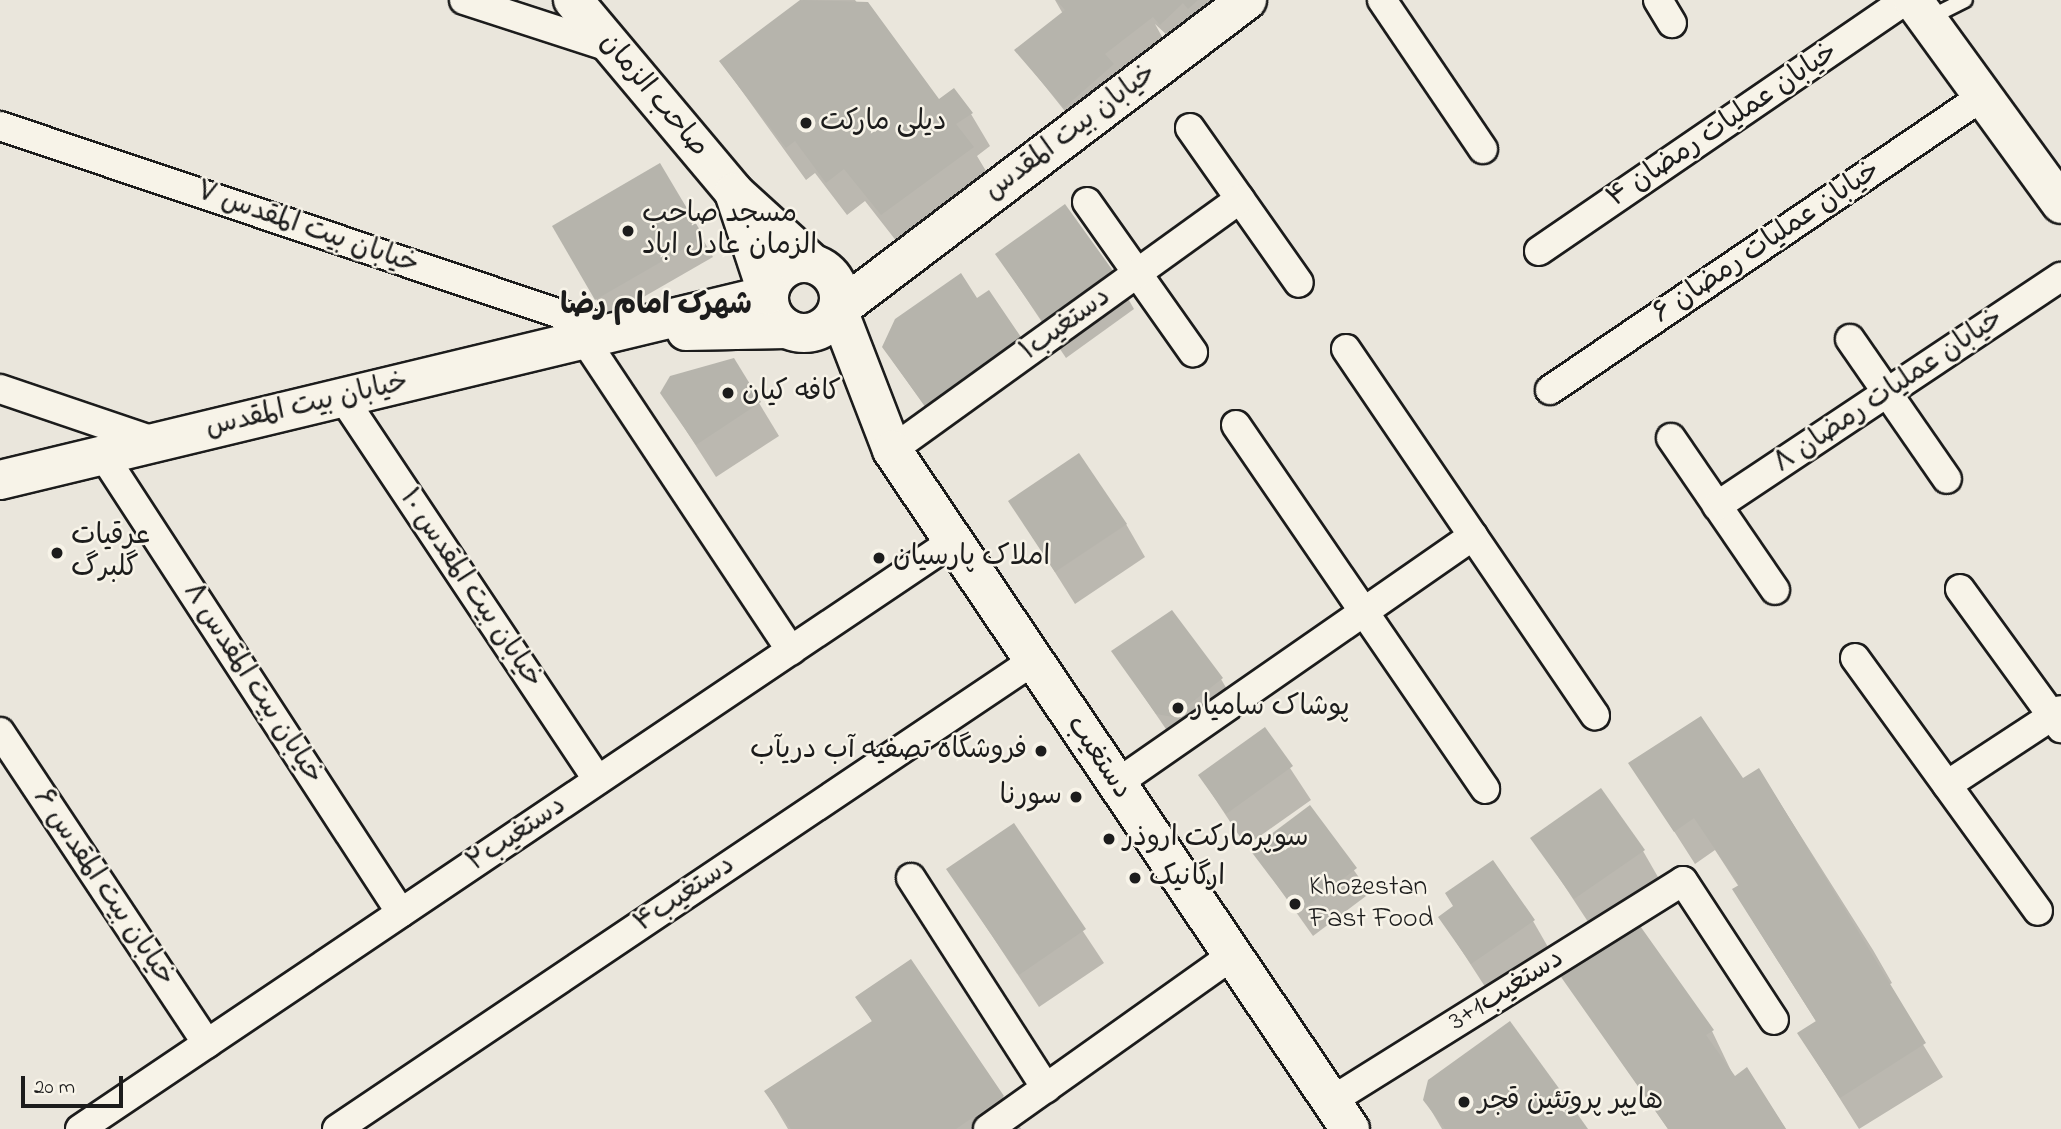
<!DOCTYPE html>
<html>
<head>
<meta charset="utf-8">
<style>
  body { margin:0 }
  #map { position:relative; width:2061px; height:1129px; overflow:hidden; background:#eae6dc; font-family:"Indie Flower","Playpen Sans Arabic",sans-serif }
  div>[style] { position:absolute }
  .shadow>* { inset:0; background:#0003 }
  .building>* { inset:0; background:#b6b4ac }
  .roads { filter:drop-shadow(2px 0 #1c1c1c) drop-shadow(-2px 0 #1c1c1c) drop-shadow(0 2px #1c1c1c) drop-shadow(0 -2px #1c1c1c) }
  .lane>* { height:14px; margin:-7px; padding:0 7px; transform-origin:7px; border-radius:7px; background:#f7f3e8 }
  .street>* { height:28px; margin:-14px; padding:0 14px; transform-origin:14px; border-radius:14px; background:#f7f3e8 }
  .secondary>* { height:38px; margin:-19px; padding:0 19px; transform-origin:19px; border-radius:19px; background:#f7f3e8 }
  .secondary>.ring { margin:-19px; padding:0; box-sizing:content-box; background:none; border:38px solid #f7f3e8; border-radius:50% }
  .dots>* { width:19px; height:19px; translate:-50% -50%; box-sizing:border-box; border:4px solid #f7f3e8; border-radius:50% }
  span { translate:-50% -50%; white-space:nowrap; text-align:center; line-height:1.15; -webkit-text-stroke:5px #f7f3e8; paint-order:stroke }
  .street-label { font-size:28px; color:#1c1c1c }
  .poi-label { font-size:28px; color:#1c1c1c }
  .left { translate:0 -50%; text-align:left }
  .right { translate:-100% -50%; text-align:right }
  .neighbourhood-label { font-size:30px; color:#1c1c1c; font-weight:700 }
  .scale { position:absolute; left:21px; top:1076px; width:102px; height:32px; box-sizing:border-box; border:4px solid #1c1c1c; border-top:0; padding-left:9px; font-size:21px; line-height:24px; white-space:nowrap; color:#1c1c1c; -webkit-text-stroke:5px #f7f3e8; paint-order:stroke }
</style>
</head>
<body>
<div id="map">
  <div class="shadow">
    <div style="clip-path:polygon(803px 0,855px 0,939px 102px,971px 114px,990px 146px,977px 156px,992px 181px,901px 247px,865px 201px,847px 215px,815px 173px,806px 180px,721px 62px)"></div>
    <div style="clip-path:polygon(1055px 0,1218px 0,1168px 36px,1155px 24px,1170px 51px,1072px 120px,1016px 50px,1063px 14px)"></div>
    <div style="clip-path:polygon(660px 165px,713px 257px,607px 318px,554px 226px)"></div>
    <div style="clip-path:polygon(997px 255px,1115px 276px,1134px 309px,1066px 358px)"></div>
    <div style="clip-path:polygon(1022px 340px,1036px 365px,967px 411px,933px 418px,892px 360px)"></div>
    <div style="clip-path:polygon(733px 360px,779px 436px,716px 477px,662px 393px)"></div>
    <div style="clip-path:polygon(1010px 501px,1126px 524px,1145px 557px,1075px 604px)"></div>
    <div style="clip-path:polygon(1113px 651px,1221px 679px,1235px 703px,1172px 738px)"></div>
    <div style="clip-path:polygon(1265px 730px,1311px 800px,1246px 846px,1200px 776px)"></div>
    <div style="clip-path:polygon(1631px 764px,1743px 781px,1759px 770px,1873px 950px,1892px 983px,1887px 986px,1943px 1077px,1859px 1129px,1799px 1034px,1817px 1023px,1754px 923px,1739px 887px,1715px 850px,1695px 864px)"></div>
    <div style="clip-path:polygon(1309px 807px,1370px 893px,1313px 936px,1252px 850px)"></div>
    <div style="clip-path:polygon(1013px 826px,1104px 963px,1039px 1007px,948px 869px)"></div>
    <div style="clip-path:polygon(1533px 838px,1643px 851px,1662px 884px,1594px 931px)"></div>
    <div style="clip-path:polygon(1440px 917px,1533px 921px,1552px 954px,1491px 996px)"></div>
    <div style="clip-path:polygon(1638px 926px,1712px 1031px,1735px 1079px,1747px 1070px,1786px 1129px,1668px 1129px,1563px 977px)"></div>
    <div style="clip-path:polygon(858px 997px,1003px 1097px,1021px 1129px,788px 1129px,766px 1092px,873px 1023px)"></div>
    <div style="clip-path:polygon(1425px 1100px,1585px 1129px,1442px 1129px)"></div>
  </div>
  <div class="building">
    <div style="clip-path:polygon(800px 0,868px 2px,939px 99px,954px 88px,973px 113px,956px 124px,974px 147px,881px 215px,844px 169px,826px 183px,795px 141px,786px 148px,719px 61px)"></div>
    <div style="clip-path:polygon(1056px 0,1198px 0,1188px 9px,1183px 3px,1160px 25px,1153px 17px,1105px 54px,1114px 64px,1064px 108px,1014px 50px,1065px 10px)"></div>
    <div style="clip-path:polygon(660px 163px,704px 237px,595px 300px,552px 226px)"></div>
    <div style="clip-path:polygon(1065px 204px,1116px 275px,1046px 326px,995px 254px)"></div>
    <div style="clip-path:polygon(961px 273px,977px 298px,989px 290px,1023px 340px,925px 406px,882px 347px,895px 319px)"></div>
    <div style="clip-path:polygon(734px 358px,761px 402px,696px 445px,660px 393px,670px 376px)"></div>
    <div style="clip-path:polygon(1079px 453px,1127px 524px,1055px 572px,1008px 501px)"></div>
    <div style="clip-path:polygon(1172px 610px,1223px 678px,1173px 717px,1156px 714px,1111px 651px)"></div>
    <div style="clip-path:polygon(1701px 716px,1743px 778px,1759px 768px,1926px 1043px,1840px 1098px,1797px 1033px,1816px 1021px,1732px 889px,1739px 885px,1694px 818px,1674px 832px,1628px 763px)"></div>
    <div style="clip-path:polygon(1265px 727px,1293px 766px,1226px 814px,1198px 775px)"></div>
    <div style="clip-path:polygon(1601px 788px,1645px 850px,1574px 899px,1530px 838px)"></div>
    <div style="clip-path:polygon(1310px 805px,1357px 868px,1298px 913px,1250px 850px)"></div>
    <div style="clip-path:polygon(1014px 823px,1086px 929px,1019px 975px,946px 869px)"></div>
    <div style="clip-path:polygon(1493px 860px,1535px 920px,1471px 964px,1438px 917px,1453px 906px,1445px 893px)"></div>
    <div style="clip-path:polygon(1638px 923px,1714px 1030px,1706px 1035px,1735px 1076px,1747px 1067px,1786px 1129px,1668px 1129px,1561px 977px)"></div>
    <div style="clip-path:polygon(911px 959px,1004px 1096px,956px 1129px,791px 1129px,764px 1091px,872px 1021px,855px 997px)"></div>
    <div style="clip-path:polygon(1510px 1021px,1566px 1098px,1588px 1129px,1445px 1129px,1423px 1100px,1428px 1080px)"></div>
  </div>
  <div class="roads">
    <div class="lane">
      <div style="left:1929px;top:18px;width:40px;rotate:-26.6deg"></div>
    </div>
    <div class="street">
      <div style="left:464px;top:0;width:156px;rotate:18deg"></div>
      <div style="left:1382px;top:0;width:180px;rotate:55.9deg"></div>
      <div style="left:1658px;top:0;width:27px;rotate:59deg"></div>
      <div style="left:0;top:126px;width:648px;rotate:18.55deg"></div>
      <div style="left:1190px;top:128px;width:189px;rotate:54.9deg"></div>
      <div style="left:1087px;top:202px;width:184px;rotate:54.8deg"></div>
      <div style="left:1539px;top:251px;width:445px;rotate:-34.4deg"></div>
      <div style="left:584px;top:339px;width:374px;rotate:56.4deg"></div>
      <div style="left:1850px;top:339px;width:170px;rotate:55.3deg"></div>
      <div style="left:1346px;top:349px;width:443px;rotate:55.8deg"></div>
      <div style="left:0;top:389px;width:166px;rotate:18.7deg"></div>
      <div style="left:1550px;top:390px;width:523px;rotate:-34.18deg"></div>
      <div style="left:343px;top:398px;width:459px;rotate:56.3deg"></div>
      <div style="left:1236px;top:425px;width:441px;rotate:55.6deg"></div>
      <div style="left:1671px;top:438px;width:184px;rotate:55.6deg"></div>
      <div style="left:892px;top:450px;width:429px;rotate:-35.8deg"></div>
      <div style="left:103px;top:455px;width:546px;rotate:56.95deg"></div>
      <div style="left:1717px;top:506px;width:413px;rotate:-33.7deg"></div>
      <div style="left:1960px;top:589px;width:172px;rotate:54deg"></div>
      <div style="left:1855px;top:658px;width:312px;rotate:54.1deg"></div>
      <div style="left:0;top:732px;width:374px;rotate:56.4deg"></div>
      <div style="left:1116px;top:784px;width:435px;rotate:-34.8deg"></div>
      <div style="left:1947px;top:785px;width:136px;rotate:-33.3deg"></div>
      <div style="left:911px;top:878px;width:250px;rotate:57.3deg"></div>
      <div style="left:1331px;top:1101px;width:415px;rotate:-32deg"></div>
      <div style="left:1683px;top:881px;width:166px;rotate:56.8deg"></div>
      <div style="left:80px;top:1129px;width:1053px;rotate:-33.96deg"></div>
      <div style="left:337px;top:1129px;width:839px;rotate:-33.92deg"></div>
      <div style="left:988px;top:1129px;width:298px;rotate:-35.4deg"></div>
    </div>
    <div class="secondary">
      <div style="left:573px;top:0;width:251px;rotate:50deg"></div>
      <div style="left:734px;top:192px;width:105px;rotate:42.3deg"></div>
      <div style="left:1247px;top:0;width:513px;rotate:142.84deg"></div>
      <div style="left:838px;top:310px;width:150px;rotate:68.9deg"></div>
      <div style="left:892px;top:450px;width:819px;rotate:56deg"></div>
      <div style="left:1913px;top:0;width:252px;rotate:54deg"></div>
      <div class="ring" style="left:769px;top:263px;width:32px;height:32px"></div>
      <div style="left:686px;top:331px;width:101px;rotate:-1.1deg"></div>
      <div style="left:0;top:480px;width:790px;rotate:-13.54deg"></div>
      <div style="left:768px;top:295px;width:108px;rotate:-108.3deg"></div>
    </div>
  </div>
  <div class="dots">
    <div style="left:806px;top:123px;background:#1c1c1c"></div>
    <div style="left:628px;top:231px;background:#1c1c1c"></div>
    <div style="left:728px;top:393px;background:#1c1c1c"></div>
    <div style="left:57px;top:553px;background:#1c1c1c"></div>
    <div style="left:879px;top:558px;background:#1c1c1c"></div>
    <div style="left:1178px;top:708px;background:#1c1c1c"></div>
    <div style="left:1041px;top:751px;background:#1c1c1c"></div>
    <div style="left:1076px;top:797px;background:#1c1c1c"></div>
    <div style="left:1109px;top:839px;background:#1c1c1c"></div>
    <div style="left:1135px;top:878px;background:#1c1c1c"></div>
    <div style="left:1295px;top:904px;background:#1c1c1c"></div>
    <div style="left:1464px;top:1102px;background:#1c1c1c"></div>
  </div>
  <div class="street-label">
    <span style="left:653px;top:96px;rotate:50deg">صاحب الزمان</span>
    <span style="left:1723px;top:126px;rotate:-34deg">خیابان عملیات رمضان ۴</span>
    <span style="left:1071px;top:133px;rotate:-37deg">خیابان بیت المقدس</span>
    <span style="left:307px;top:229px;rotate:19deg">خیابان بیت المقدس ۷</span>
    <span style="left:1767px;top:243px;rotate:-34deg">خیابان عملیات رمضان ۶</span>
    <span style="left:1066px;top:325px;rotate:-36deg">دستغیب۱</span>
    <span style="left:1889px;top:392px;rotate:-34deg">خیابان عملیات رمضان ۸</span>
    <span style="left:307px;top:406px;rotate:-13deg">خیابان بیت المقدس</span>
    <span style="left:470px;top:589px;rotate:56deg">خیابان بیت المقدس ۱۰</span>
    <span style="left:252px;top:684px;rotate:57deg">خیابان بیت المقدس ۸</span>
    <span style="left:1098px;top:758px;rotate:56deg">دستغیب</span>
    <span style="left:517px;top:835px;rotate:-34deg">۲دستغیب</span>
    <span style="left:103px;top:888px;rotate:56deg">خیابان بیت المقدس ۶</span>
    <span style="left:685px;top:895px;rotate:-34deg">دستغیب۴</span>
    <span style="left:1507px;top:991px;rotate:-32deg">3+1دستغیب</span>
  </div>
  <div class="poi-label">
    <span class="left" style="left:820px;top:123px">دیلی مارکت</span>
    <span class="left" style="left:642px;top:231px">مسجد صاحب<br>الزمان عادل اباد</span>
    <span class="left" style="left:742px;top:393px">کافه کیان</span>
    <span class="left" style="left:71px;top:553px">عرقیات<br>گلبرگ</span>
    <span class="left" style="left:893px;top:558px">املاک پارسیان</span>
    <span class="left" style="left:1192px;top:708px">پوشاک سامیار</span>
    <span class="right" style="left:1027px;top:751px">فروشگاه تصفیه آب دریآب</span>
    <span class="right" style="left:1062px;top:797px">سورنا</span>
    <span class="left" style="left:1123px;top:839px">سوپرمارکت اروذر</span>
    <span class="left" style="left:1149px;top:878px">ارگانیک</span>
    <span class="left" style="left:1309px;top:904px">Khozestan<br>Fast Food</span>
    <span class="left" style="left:1478px;top:1102px">هایپر پروتئین قجر</span>
  </div>
  <div class="neighbourhood-label">
    <span style="left:656px;top:306px">شهرک امام رضا</span>
  </div>
  <div class="scale">20 m</div>
</div>
</body>
</html>
